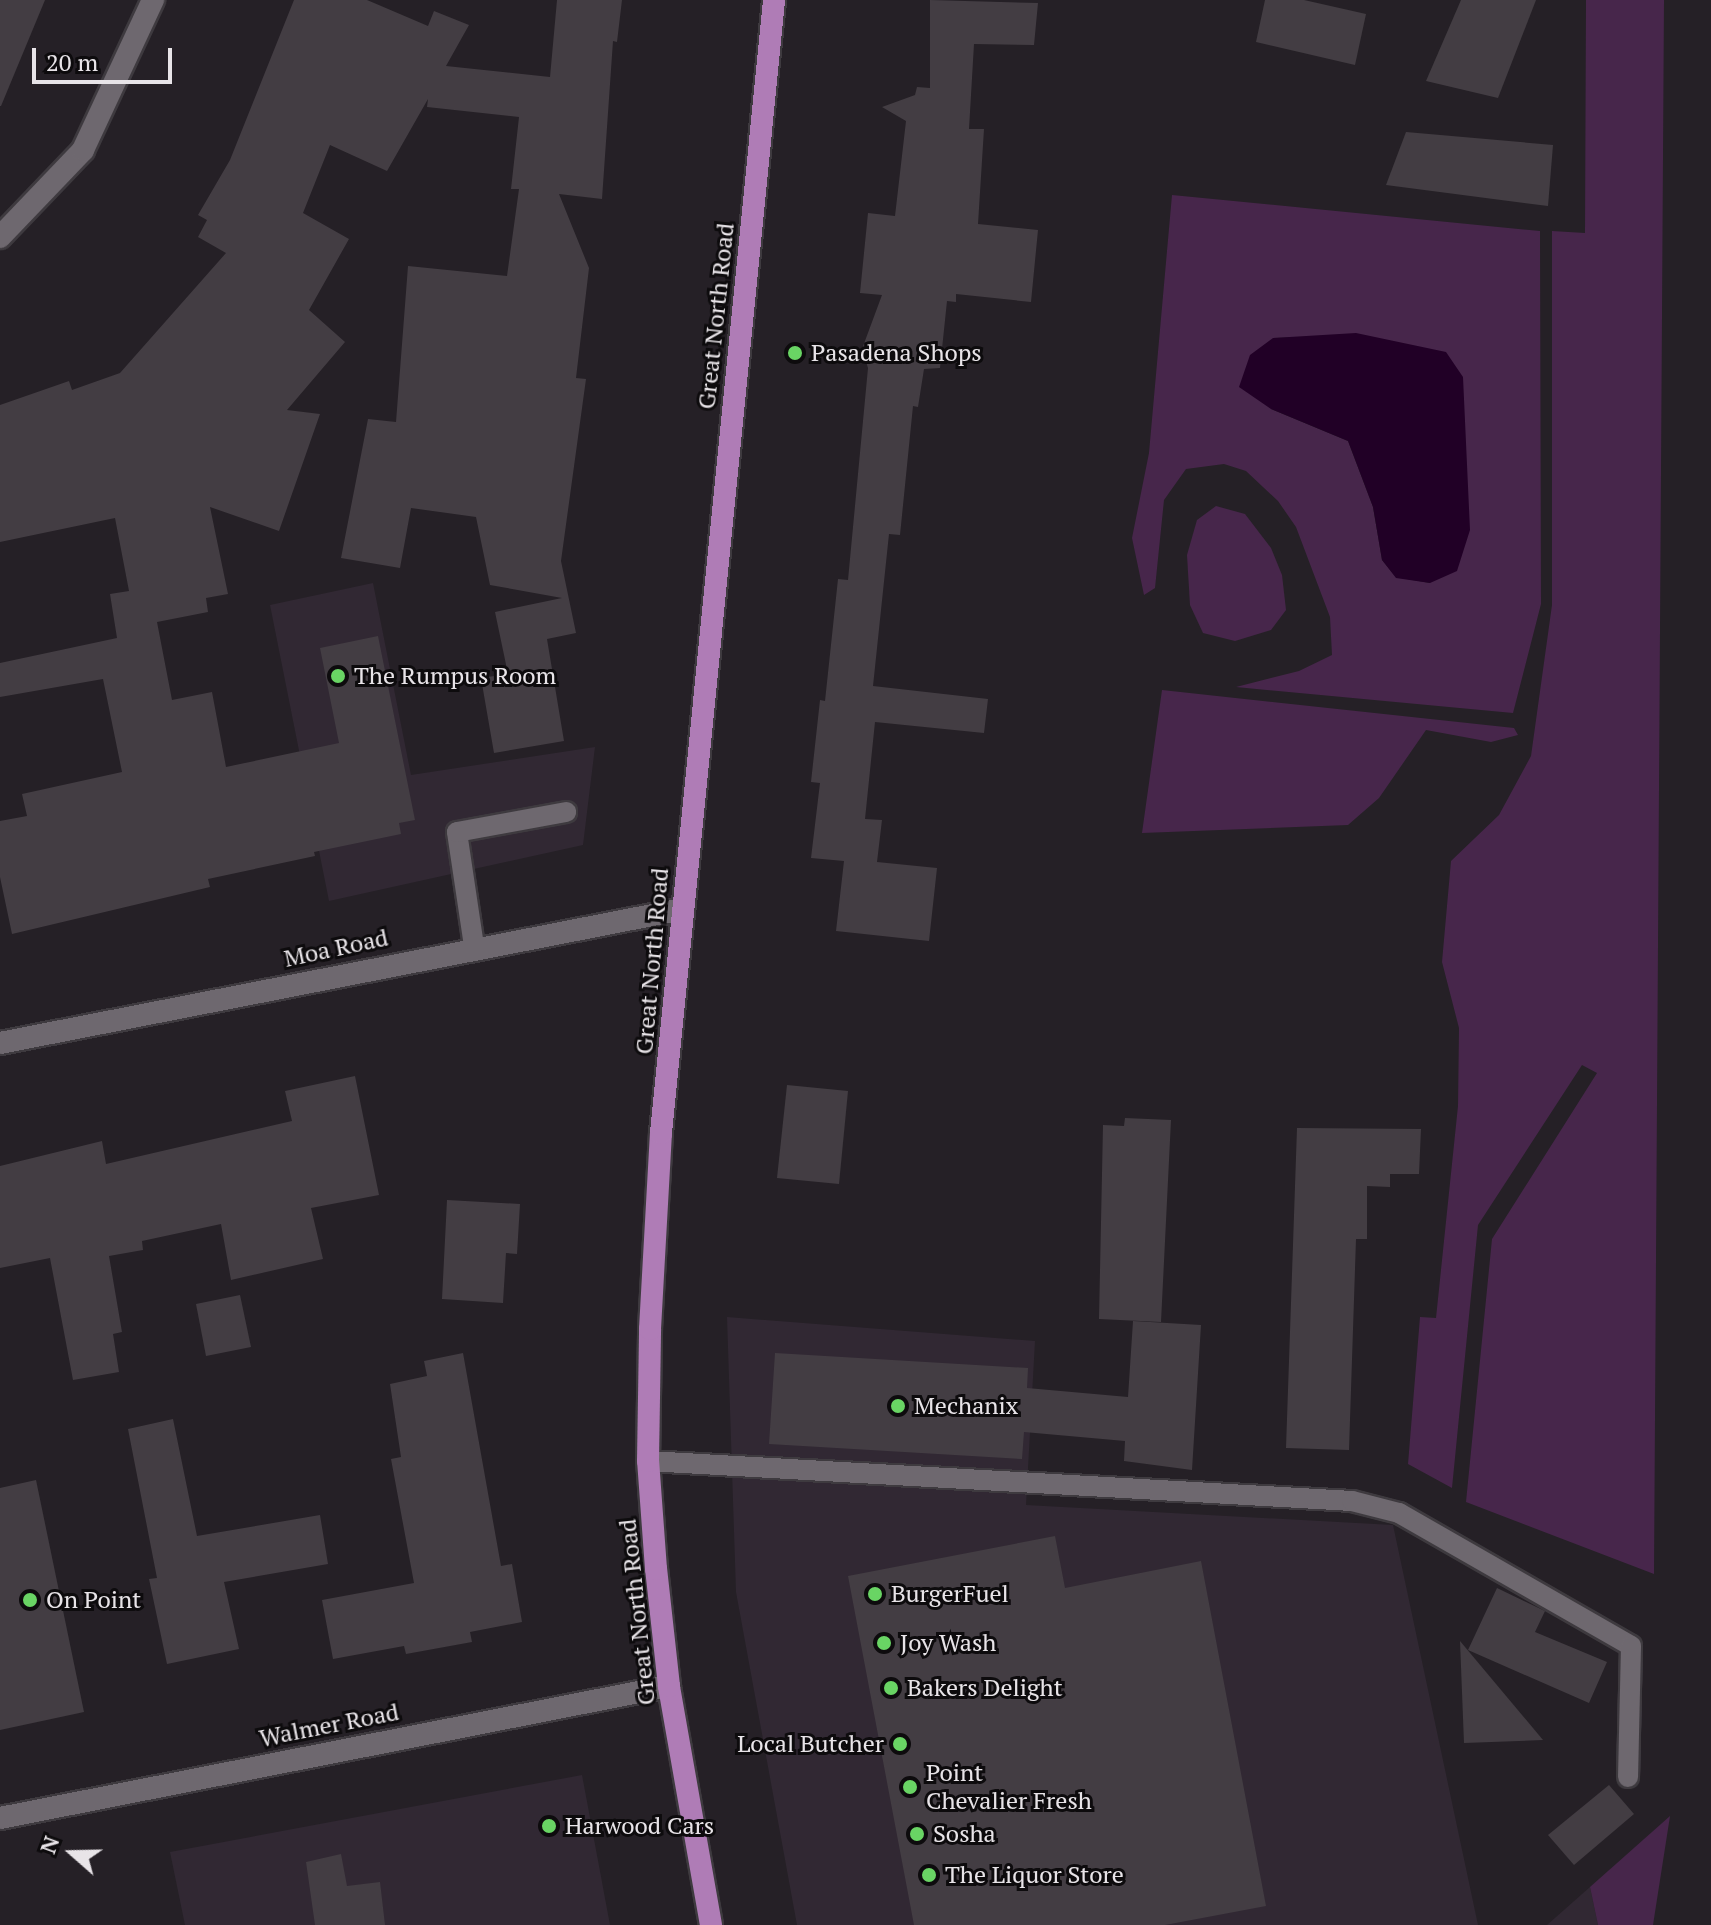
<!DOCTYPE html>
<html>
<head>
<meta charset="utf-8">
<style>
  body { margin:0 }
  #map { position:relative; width:1711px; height:1925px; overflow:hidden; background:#252026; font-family:"PT Serif",serif }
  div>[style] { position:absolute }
  .built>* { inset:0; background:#312833 }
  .green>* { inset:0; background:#47264b }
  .water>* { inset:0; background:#210026 }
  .building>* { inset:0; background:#433d43 }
  .roads { filter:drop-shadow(2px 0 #3e3a3f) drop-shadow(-2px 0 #3e3a3f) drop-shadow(0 2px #3e3a3f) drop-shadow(0 -2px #3e3a3f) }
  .service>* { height:20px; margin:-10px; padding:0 10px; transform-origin:10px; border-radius:10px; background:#6e686f }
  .minor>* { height:22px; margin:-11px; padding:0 11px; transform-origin:11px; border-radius:11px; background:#6e686f }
  .primary>* { height:22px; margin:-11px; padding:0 11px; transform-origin:11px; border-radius:11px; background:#af7cb6 }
  .dots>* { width:22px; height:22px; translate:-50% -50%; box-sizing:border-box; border:4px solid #0d0b0d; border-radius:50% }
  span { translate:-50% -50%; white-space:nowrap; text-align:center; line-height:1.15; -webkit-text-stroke:6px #0d0b0d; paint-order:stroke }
  .street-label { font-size:24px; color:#e8e4e8 }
  .poi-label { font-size:24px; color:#e8e4e8 }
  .left { translate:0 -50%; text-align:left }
  .right { translate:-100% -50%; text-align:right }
  .north { position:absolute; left:32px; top:1813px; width:80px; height:80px; -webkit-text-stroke:6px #0d0b0d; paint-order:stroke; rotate:290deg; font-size:22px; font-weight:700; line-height:32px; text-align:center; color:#e8e4e8 }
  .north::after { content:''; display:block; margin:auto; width:28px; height:36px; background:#e8e4e8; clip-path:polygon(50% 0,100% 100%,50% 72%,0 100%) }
  .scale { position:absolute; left:32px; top:48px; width:140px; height:36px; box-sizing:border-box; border:4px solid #e8e4e8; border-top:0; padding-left:10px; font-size:24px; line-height:28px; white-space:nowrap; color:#e8e4e8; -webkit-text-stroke:6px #0d0b0d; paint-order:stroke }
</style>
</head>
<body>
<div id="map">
  <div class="built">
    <div style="clip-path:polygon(373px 583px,411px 775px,595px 747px,583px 845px,329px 901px,270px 605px)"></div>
    <div style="clip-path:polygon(727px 1317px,1035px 1341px,1026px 1505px,1393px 1525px,1478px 1925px,797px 1925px,736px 1592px)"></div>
    <div style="clip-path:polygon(582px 1775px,610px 1925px,185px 1925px,170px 1852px)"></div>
    <div style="clip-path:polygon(1590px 1887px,1598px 1925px,1547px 1925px)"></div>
  </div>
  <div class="green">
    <div style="clip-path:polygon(1586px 0,1664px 0,1654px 1574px,1466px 1502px,1492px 1239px,1597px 1073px,1582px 1065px,1478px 1225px,1452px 1488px,1408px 1464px,1420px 1317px,1436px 1318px,1458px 1106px,1459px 1028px,1442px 962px,1451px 861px,1499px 815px,1531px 756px,1552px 605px,1552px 231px,1585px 233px)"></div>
    <div style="clip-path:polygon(evenodd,1172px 195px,1540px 231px,1541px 604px,1513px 713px,1236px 687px,1299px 671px,1332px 655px,1330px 617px,1296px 527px,1278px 501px,1246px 471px,1224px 464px,1186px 469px,1164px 500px,1155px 588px,1144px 595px,1132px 538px,1149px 453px,1172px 195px,1309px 337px,1430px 583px,1396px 577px,1382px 560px,1373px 507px,1348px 441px,1271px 409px,1273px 338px,1309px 337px)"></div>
    <div style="clip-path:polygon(1216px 506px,1245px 514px,1271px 548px,1282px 575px,1286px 610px,1271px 630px,1235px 641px,1203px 633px,1190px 605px,1187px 555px,1197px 520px)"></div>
    <div style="clip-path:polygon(1162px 690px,1514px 728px,1518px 735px,1491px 742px,1426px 730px,1379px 798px,1348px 825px,1142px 833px)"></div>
    <div style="clip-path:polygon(1670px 1816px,1653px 1925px,1598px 1925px,1590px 1887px)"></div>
  </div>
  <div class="water">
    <div style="clip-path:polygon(1356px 333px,1446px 352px,1463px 377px,1470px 530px,1457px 571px,1430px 583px,1396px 578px,1382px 560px,1373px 507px,1348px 441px,1271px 409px,1239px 387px,1250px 355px,1273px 338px)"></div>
  </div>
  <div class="building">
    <div style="clip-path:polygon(0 0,45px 0,1px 106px,0 106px)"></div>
    <div style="clip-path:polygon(294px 0,367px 0,428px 26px,434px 11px,469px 25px,446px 66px,550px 77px,557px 0,622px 0,617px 42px,613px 41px,602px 199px,559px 194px,589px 268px,576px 378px,586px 379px,561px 561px,576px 633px,547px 639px,564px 741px,494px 753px,481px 678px,508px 674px,495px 612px,562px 598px,490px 585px,476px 517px,411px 508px,400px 568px,341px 558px,368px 419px,396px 422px,408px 266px,507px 276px,519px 189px,511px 189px,519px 117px,427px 107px,428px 99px,387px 171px,330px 145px,303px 213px,349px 239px,309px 310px,345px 342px,287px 410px,320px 414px,279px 531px,210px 507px,228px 594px,206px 598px,208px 612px,157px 622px,172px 700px,212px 692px,226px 767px,339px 743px,320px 648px,378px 636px,415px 820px,399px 823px,401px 834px,314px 852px,315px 856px,208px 879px,210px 887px,12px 934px,0 877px,0 821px,27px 816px,22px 794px,122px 772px,103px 679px,0 697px,0 663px,117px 638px,110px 594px,129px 591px,115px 518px,0 542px,0 405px,69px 381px,72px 390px,120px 373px,226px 253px,198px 237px,207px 220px,198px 215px,230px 160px)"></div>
    <div style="clip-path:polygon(930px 0,1038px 3px,1034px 45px,974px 44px,969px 129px,984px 129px,978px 224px,1038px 230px,1031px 302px,956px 294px,956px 302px,947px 301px,940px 368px,924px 369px,918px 407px,913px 406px,900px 535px,889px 534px,873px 686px,988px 699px,984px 733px,875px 722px,865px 819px,882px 820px,877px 862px,937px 868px,929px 941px,836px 931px,844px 861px,811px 858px,820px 783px,811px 782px,820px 700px,825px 701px,838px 579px,848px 580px,868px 368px,862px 349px,882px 295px,860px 293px,868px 213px,895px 216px,906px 121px,882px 107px,915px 95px,917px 87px,930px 88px)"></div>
    <div style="clip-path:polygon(1265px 0,1304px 0,1366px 14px,1355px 65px,1256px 42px)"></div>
    <div style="clip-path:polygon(1461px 0,1536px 0,1498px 98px,1426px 81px)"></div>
    <div style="clip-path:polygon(1406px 132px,1553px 145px,1548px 206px,1386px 185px)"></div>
    <div style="clip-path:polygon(355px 1076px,379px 1195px,311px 1208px,323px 1259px,231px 1280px,221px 1224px,142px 1241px,143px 1250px,109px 1256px,122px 1332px,113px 1334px,119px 1372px,73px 1380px,50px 1258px,0 1268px,0 1166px,102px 1141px,106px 1164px,292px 1121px,285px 1091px)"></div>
    <div style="clip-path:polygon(787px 1085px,848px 1091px,839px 1184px,777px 1178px)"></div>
    <div style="clip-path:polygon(1125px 1118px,1171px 1120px,1161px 1322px,1099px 1319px,1103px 1125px,1124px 1126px)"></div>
    <div style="clip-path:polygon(1297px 1128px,1421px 1129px,1419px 1174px,1390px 1174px,1390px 1187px,1367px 1186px,1367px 1239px,1356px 1239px,1349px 1450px,1286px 1448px)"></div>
    <div style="clip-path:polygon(447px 1200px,520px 1204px,517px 1254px,506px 1253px,503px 1303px,442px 1299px)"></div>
    <div style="clip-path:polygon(240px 1295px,251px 1347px,206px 1356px,196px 1304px)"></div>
    <div style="clip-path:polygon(1133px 1321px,1201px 1325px,1192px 1470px,1124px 1461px,1125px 1441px,1024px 1432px,1022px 1459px,769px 1444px,775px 1353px,1028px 1368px,1027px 1388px,1128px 1397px)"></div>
    <div style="clip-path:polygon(463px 1353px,501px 1566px,512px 1564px,522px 1622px,470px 1632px,472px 1642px,406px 1654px,404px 1646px,333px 1659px,322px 1600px,414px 1583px,391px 1459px,401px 1457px,390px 1384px,427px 1376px,424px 1361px)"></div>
    <div style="clip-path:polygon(173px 1419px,197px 1536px,320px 1515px,328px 1564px,224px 1582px,239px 1649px,167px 1664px,149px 1579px,157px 1578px,128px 1429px)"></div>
    <div style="clip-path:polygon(36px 1480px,84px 1712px,0 1730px,0 1488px)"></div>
    <div style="clip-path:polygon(1055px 1536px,1065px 1588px,1201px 1561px,1266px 1906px,1165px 1925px,914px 1925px,848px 1576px)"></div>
    <div style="clip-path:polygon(1497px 1588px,1545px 1611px,1535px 1632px,1607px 1662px,1589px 1703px,1468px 1650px)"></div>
    <div style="clip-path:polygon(1460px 1641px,1543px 1740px,1464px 1743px)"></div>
    <div style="clip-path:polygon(1609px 1785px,1634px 1814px,1574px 1865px,1548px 1835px)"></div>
    <div style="clip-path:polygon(341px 1854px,347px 1886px,380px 1882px,385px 1925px,315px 1925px,306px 1862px)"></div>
  </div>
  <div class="roads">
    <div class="service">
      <div style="left:474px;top:946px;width:115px;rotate:-98.5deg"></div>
      <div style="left:457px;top:832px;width:111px;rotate:-10.4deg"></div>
      <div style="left:648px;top:1461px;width:705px;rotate:3.25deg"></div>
      <div style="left:1352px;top:1501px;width:49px;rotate:14.3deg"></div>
      <div style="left:1399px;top:1513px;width:267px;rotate:29.8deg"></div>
      <div style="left:1631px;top:1646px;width:131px;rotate:91.3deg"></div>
    </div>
    <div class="minor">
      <div style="left:0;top:237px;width:120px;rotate:-46.3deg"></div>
      <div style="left:83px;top:150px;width:166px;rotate:-65deg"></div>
      <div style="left:0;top:1043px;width:696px;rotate:-11.1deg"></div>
      <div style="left:0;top:1818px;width:682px;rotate:-11.16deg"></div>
    </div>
    <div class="primary">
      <div style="left:711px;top:1925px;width:243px;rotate:-100deg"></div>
      <div style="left:669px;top:1686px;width:118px;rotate:-96.3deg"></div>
      <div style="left:656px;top:1569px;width:108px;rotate:-94.2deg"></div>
      <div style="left:648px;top:1461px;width:132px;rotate:-89.1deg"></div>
      <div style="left:650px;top:1329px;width:196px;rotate:-86.8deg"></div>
      <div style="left:661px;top:1133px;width:1139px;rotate:-84.3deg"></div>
    </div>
  </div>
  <div class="dots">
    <div style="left:795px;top:353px;background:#69d464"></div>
    <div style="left:338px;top:676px;background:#69d464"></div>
    <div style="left:898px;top:1406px;background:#69d464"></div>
    <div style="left:875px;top:1594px;background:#69d464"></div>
    <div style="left:30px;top:1600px;background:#69d464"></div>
    <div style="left:884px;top:1643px;background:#69d464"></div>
    <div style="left:891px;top:1688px;background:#69d464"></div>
    <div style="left:900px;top:1744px;background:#69d464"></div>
    <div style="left:910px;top:1787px;background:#69d464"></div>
    <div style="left:549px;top:1826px;background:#69d464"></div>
    <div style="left:917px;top:1834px;background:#69d464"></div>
    <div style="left:929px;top:1875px;background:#69d464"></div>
  </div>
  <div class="street-label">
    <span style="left:716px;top:316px;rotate:-84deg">Great North Road</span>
    <span style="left:336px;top:948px;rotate:-12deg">Moa Road</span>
    <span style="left:652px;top:961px;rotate:-85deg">Great North Road</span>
    <span style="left:637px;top:1612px;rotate:-96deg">Great North Road</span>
    <span style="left:329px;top:1725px;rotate:-11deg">Walmer Road</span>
  </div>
  <div class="poi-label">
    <span class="left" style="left:811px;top:353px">Pasadena Shops</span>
    <span class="left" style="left:354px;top:676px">The Rumpus Room</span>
    <span class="left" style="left:914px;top:1406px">Mechanix</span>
    <span class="left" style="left:891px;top:1594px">BurgerFuel</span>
    <span class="left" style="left:46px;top:1600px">On Point</span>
    <span class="left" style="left:900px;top:1643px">Joy Wash</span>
    <span class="left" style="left:907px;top:1688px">Bakers Delight</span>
    <span class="right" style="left:884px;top:1744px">Local Butcher</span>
    <span class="left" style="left:926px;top:1787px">Point<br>Chevalier Fresh</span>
    <span class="left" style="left:565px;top:1826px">Harwood Cars</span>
    <span class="left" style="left:933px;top:1834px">Sosha</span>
    <span class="left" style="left:945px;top:1875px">The Liquor Store</span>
  </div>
  <div class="north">N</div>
  <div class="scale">20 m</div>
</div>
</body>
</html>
